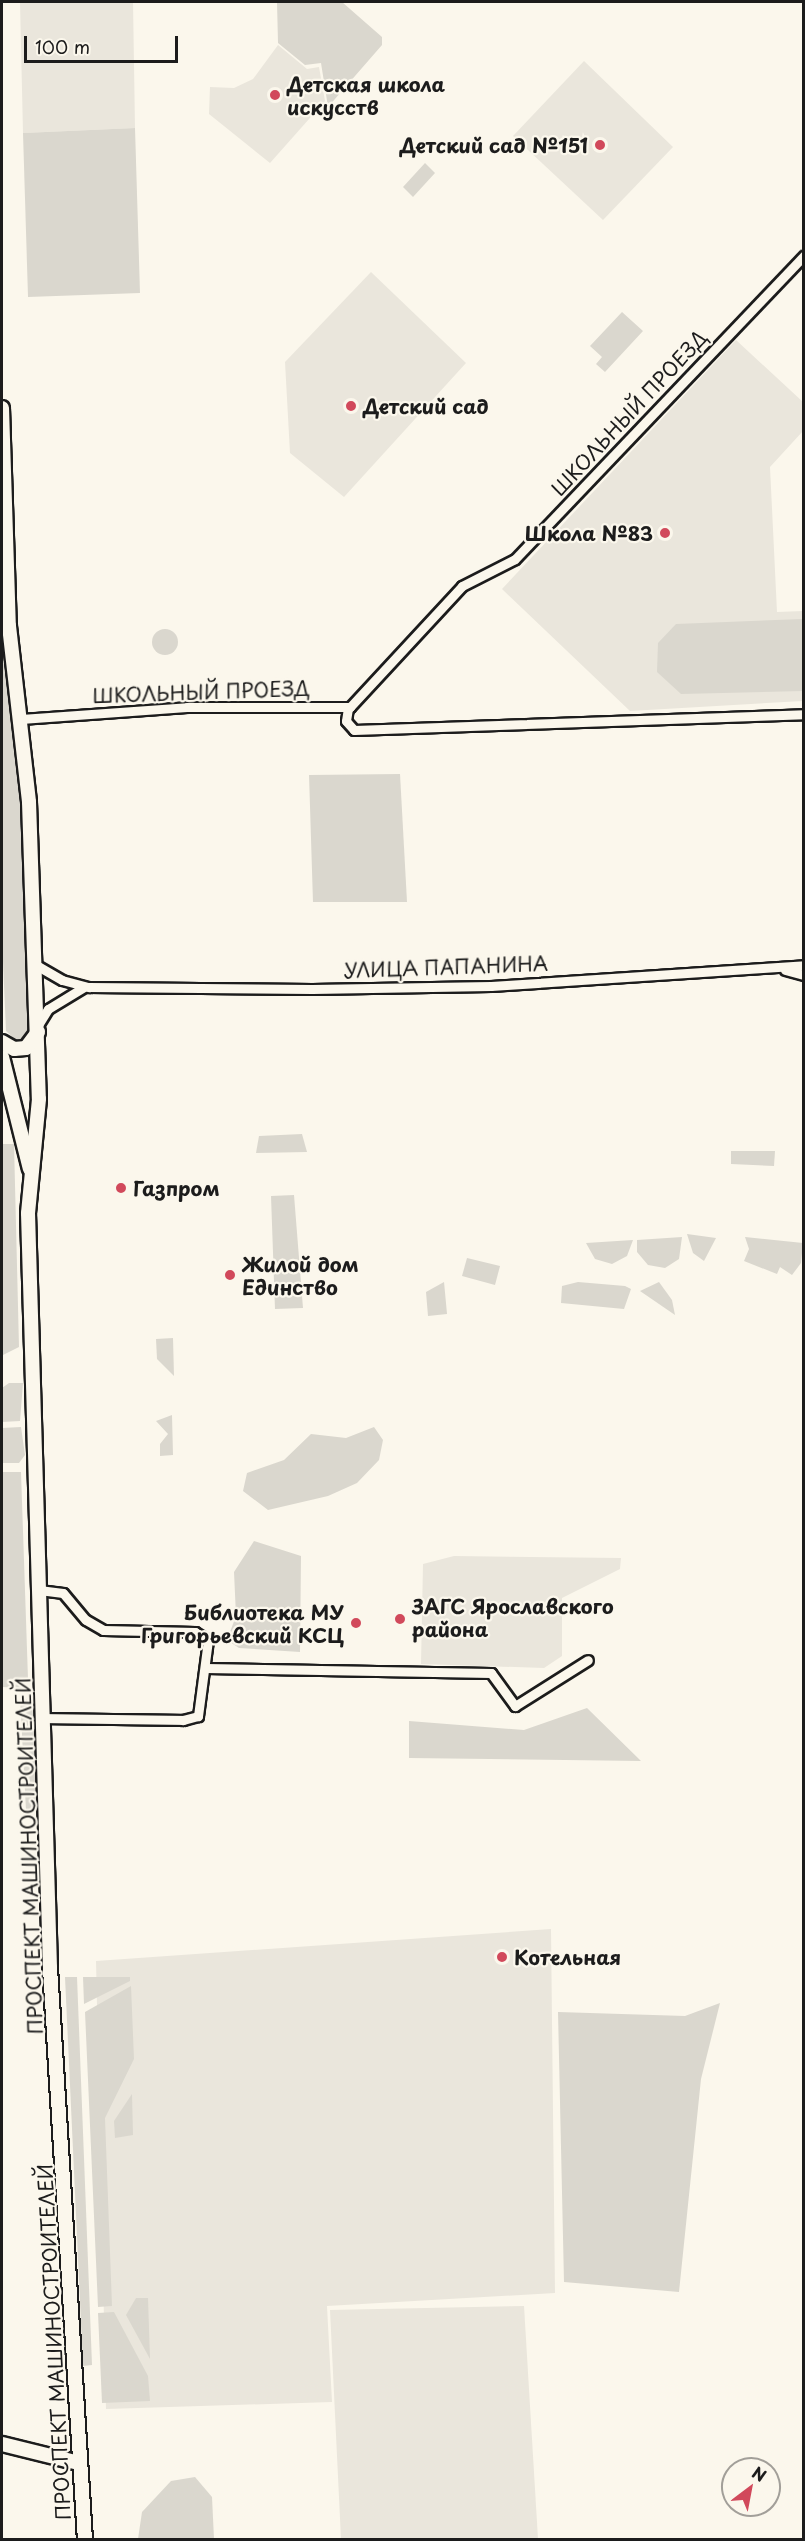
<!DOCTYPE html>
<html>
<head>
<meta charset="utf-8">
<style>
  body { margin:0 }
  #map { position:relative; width:805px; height:2541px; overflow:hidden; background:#fbf7ec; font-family:"Playpen Sans",sans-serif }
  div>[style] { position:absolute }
  .built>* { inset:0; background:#eae6dc }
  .green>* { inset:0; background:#dad7ce }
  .round { border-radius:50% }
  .roads { filter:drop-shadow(2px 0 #1c1c1c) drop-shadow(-2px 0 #1c1c1c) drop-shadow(0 2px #1c1c1c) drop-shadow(0 -2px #1c1c1c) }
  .street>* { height:9px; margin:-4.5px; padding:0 4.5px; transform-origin:4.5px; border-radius:4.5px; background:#fbf7ec }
  .secondary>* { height:14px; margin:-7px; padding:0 7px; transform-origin:7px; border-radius:7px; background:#fbf7ec }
  .dots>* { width:16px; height:16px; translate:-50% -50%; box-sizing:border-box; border:3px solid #fbf7ec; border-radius:50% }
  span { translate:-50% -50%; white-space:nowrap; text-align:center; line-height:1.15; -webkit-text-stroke:4.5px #fbf7ec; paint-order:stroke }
  .poi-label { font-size:20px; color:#1c1c1c; font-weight:700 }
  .left { translate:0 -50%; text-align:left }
  .right { translate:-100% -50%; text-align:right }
  .street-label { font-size:20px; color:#1c1c1c }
  .frame { position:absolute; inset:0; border:3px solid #1c1c1c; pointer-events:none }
  .north { position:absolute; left:721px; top:2457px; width:60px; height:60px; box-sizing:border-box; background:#fbf7ec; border:2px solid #a29f99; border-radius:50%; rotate:32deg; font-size:16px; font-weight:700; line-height:24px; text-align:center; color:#1c1c1c }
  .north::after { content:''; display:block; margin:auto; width:21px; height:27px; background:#d1495b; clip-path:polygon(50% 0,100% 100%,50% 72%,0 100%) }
  .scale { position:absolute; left:24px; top:36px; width:154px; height:27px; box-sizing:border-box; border:3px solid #1c1c1c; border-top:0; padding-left:8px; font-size:18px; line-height:21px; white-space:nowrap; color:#1c1c1c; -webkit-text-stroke:4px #fbf7ec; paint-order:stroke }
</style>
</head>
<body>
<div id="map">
  <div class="built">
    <div style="clip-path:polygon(20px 2px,133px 2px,135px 128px,23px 133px)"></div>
    <div style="clip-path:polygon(278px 45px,307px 69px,319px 67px,325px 101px,270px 163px,209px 114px,210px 87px,234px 88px,253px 79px)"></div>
    <div style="clip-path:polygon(584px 61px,673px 147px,603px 220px,513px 136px)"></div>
    <div style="clip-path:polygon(371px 272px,466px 363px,344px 497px,290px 453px,285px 362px)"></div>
    <div style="clip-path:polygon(736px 340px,803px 402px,803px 431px,770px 467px,777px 612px,803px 611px,803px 701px,630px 711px,502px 589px)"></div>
    <div style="clip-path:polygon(454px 1556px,621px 1558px,620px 1569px,562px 1598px,562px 1656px,544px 1668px,421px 1664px,423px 1564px)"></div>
    <div style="clip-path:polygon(551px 1929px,555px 2293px,327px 2306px,332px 2402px,106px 2409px,96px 1961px)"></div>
    <div style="clip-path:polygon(524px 2306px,538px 2539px,341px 2539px,330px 2310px)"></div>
  </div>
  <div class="green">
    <div style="clip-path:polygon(277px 2px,342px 2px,382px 37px,382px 45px,328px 107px,321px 63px,305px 65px,278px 43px)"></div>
    <div style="clip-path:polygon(135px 128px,140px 293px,28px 297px,23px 133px)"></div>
    <div style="clip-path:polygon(425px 163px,435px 173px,413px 197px,403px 187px)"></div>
    <div style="clip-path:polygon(622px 312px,643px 331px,605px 372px,596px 364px,602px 357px,590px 346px)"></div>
    <div style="clip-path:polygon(803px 619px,803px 691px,681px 694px,657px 672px,658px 643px,676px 624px)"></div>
    <div style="clip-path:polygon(2px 627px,22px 803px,30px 1031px,18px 1042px,6px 1031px,2px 939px)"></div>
    <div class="round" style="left:152px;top:629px;width:26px;height:26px"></div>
    <div style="clip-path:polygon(400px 774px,407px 902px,313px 902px,309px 775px)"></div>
    <div style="clip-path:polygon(302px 1134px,307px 1152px,256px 1153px,259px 1136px)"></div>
    <div style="clip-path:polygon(2px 1144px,14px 1144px,19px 1347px,3px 1355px)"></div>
    <div style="clip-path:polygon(731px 1151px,775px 1151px,774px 1166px,731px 1164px)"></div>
    <div style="clip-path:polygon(294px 1195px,303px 1308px,275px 1309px,271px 1196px)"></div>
    <div style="clip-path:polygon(687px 1234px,716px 1238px,704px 1261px,693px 1253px)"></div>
    <div style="clip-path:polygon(682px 1237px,679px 1259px,665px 1268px,648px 1265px,637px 1252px,637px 1240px)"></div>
    <div style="clip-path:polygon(745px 1237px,803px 1243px,801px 1263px,792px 1275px,780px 1267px,777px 1274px,744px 1261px,749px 1249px)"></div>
    <div style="clip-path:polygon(633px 1240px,627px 1256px,612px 1264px,595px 1259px,586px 1243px)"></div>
    <div style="clip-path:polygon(467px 1258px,500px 1266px,495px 1285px,462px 1276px)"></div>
    <div style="clip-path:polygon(444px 1282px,447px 1314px,428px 1316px,426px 1292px)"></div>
    <div style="clip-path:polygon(578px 1282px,625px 1286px,631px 1289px,624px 1309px,561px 1303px,562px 1286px)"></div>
    <div style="clip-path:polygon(659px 1282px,672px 1300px,675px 1315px,640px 1291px)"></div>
    <div style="clip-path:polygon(173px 1338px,174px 1376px,157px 1359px,156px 1339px)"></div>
    <div style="clip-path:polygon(9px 1383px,23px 1383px,20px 1421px,2px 1422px,2px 1388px)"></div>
    <div style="clip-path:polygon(172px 1415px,173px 1455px,160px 1456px,160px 1444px,168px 1434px,156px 1421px)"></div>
    <div style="clip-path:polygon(21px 1427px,25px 1455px,19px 1463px,2px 1463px,2px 1428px)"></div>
    <div style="clip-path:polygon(374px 1427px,383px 1440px,379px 1460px,357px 1483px,328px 1496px,268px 1510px,243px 1491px,247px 1473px,284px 1460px,311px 1434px,346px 1438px)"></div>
    <div style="clip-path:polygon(2px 1472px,21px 1472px,28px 1679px,23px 1688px,2px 1687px)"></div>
    <div style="clip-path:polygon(254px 1541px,301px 1556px,300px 1652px,239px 1648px,227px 1640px,236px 1616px,234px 1572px)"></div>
    <div style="clip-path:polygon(20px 1697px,32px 1702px,40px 1805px,35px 1810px,26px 1810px)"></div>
    <div style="clip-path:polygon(587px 1708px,641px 1761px,409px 1758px,409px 1721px,524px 1730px)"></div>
    <div style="clip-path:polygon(65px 1977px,77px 1977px,92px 2365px,83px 2366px)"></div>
    <div style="clip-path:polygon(83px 1977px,130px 1977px,130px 1981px,84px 2004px)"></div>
    <div style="clip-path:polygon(131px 1986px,134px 2059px,105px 2118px,112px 2306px,98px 2307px,85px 2012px)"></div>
    <div style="clip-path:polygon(720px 2003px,701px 2079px,679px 2292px,564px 2282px,558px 2012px,685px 2016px)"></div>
    <div style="clip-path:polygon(132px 2094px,133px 2135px,115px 2138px,114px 2121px)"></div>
    <div style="clip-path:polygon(136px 2298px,148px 2298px,150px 2359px,126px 2315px)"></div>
    <div style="clip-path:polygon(114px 2312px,148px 2376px,150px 2401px,102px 2403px,98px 2313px)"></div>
    <div style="clip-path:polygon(195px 2477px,212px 2497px,214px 2539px,138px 2539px,142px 2512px,171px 2481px)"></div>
  </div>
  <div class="roads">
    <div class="street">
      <div style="left:348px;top:708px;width:13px;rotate:99deg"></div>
      <div style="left:346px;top:721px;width:12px;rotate:48deg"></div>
      <div style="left:354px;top:730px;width:450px;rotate:-2deg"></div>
      <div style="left:21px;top:719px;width:166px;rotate:-4.1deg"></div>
      <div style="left:187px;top:707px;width:163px"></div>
      <div style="left:350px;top:707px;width:165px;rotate:-47.2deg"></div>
      <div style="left:462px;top:586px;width:59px;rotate:-27deg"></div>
      <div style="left:515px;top:559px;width:419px;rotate:-46.4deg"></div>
      <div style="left:36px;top:965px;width:30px;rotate:30deg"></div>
      <div style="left:62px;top:980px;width:28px;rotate:15deg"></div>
      <div style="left:89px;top:987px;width:223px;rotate:0.5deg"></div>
      <div style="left:312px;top:989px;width:179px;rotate:-1deg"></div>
      <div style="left:491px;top:986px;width:314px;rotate:-3.8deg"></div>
      <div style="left:785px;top:970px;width:20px;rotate:15deg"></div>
      <div style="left:38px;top:1025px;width:19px;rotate:-58deg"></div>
      <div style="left:48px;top:1009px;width:42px;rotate:-31.4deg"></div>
      <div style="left:39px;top:1590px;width:24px;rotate:7deg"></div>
      <div style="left:63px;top:1593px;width:35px;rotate:50deg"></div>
      <div style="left:86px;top:1620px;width:20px;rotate:30deg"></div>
      <div style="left:103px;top:1630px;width:92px;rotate:1.2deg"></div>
      <div style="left:195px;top:1632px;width:15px;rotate:32deg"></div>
      <div style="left:208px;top:1640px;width:77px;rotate:97.5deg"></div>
      <div style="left:198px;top:1716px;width:16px;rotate:165deg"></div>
      <div style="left:183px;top:1720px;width:140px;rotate:-179.2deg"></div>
      <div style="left:206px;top:1668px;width:285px;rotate:1deg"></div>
      <div style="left:491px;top:1673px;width:41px;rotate:54deg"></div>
      <div style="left:515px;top:1706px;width:86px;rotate:-32.2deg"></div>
    </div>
    <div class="secondary">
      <div style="left:2px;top:408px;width:218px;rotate:88.2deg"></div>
      <div style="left:9px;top:626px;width:177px;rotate:83.5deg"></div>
      <div style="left:29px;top:802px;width:297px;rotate:88.1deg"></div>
      <div style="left:39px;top:1099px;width:115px;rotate:95.5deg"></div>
      <div style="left:28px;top:1213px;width:755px;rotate:88.33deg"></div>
      <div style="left:50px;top:1968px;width:573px;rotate:86.5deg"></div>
      <div style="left:2px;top:1042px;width:14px;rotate:30deg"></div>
      <div style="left:14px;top:1049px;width:12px;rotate:-5deg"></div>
      <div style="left:26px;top:1048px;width:20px;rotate:-53deg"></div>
      <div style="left:2px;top:1057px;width:115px;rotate:76deg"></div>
      <div style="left:2px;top:2444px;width:79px;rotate:13.9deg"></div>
    </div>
  </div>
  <div class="dots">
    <div style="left:275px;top:95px;background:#d1495b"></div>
    <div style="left:600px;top:145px;background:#d1495b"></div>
    <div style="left:351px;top:406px;background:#d1495b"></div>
    <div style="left:665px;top:533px;background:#d1495b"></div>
    <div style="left:121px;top:1188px;background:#d1495b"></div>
    <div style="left:230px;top:1275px;background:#d1495b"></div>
    <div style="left:400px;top:1619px;background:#d1495b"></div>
    <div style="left:356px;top:1623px;background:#d1495b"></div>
    <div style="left:502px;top:1957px;background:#d1495b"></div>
  </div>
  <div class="poi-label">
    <span class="left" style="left:287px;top:96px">Детская школа<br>искусств</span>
    <span class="right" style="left:588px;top:145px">Детский сад №151</span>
    <span class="left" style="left:363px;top:406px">Детский сад</span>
    <span class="right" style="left:653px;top:533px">Школа №83</span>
    <span class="left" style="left:133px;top:1188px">Газпром</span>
    <span class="left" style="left:242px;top:1276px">Жилой дом<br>Единство</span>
    <span class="left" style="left:412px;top:1618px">ЗАГС Ярославского<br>района</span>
    <span class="right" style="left:344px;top:1624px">Библиотека МУ<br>Григорьевский КСЦ</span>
    <span class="left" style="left:514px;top:1957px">Котельная</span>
  </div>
  <div class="street-label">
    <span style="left:629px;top:413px;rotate:-47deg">ШКОЛЬНЫЙ ПРОЕЗД</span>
    <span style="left:201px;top:692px;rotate:-2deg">ШКОЛЬНЫЙ ПРОЕЗД</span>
    <span style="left:446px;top:967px;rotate:-2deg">УЛИЦА ПАПАНИНА</span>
    <span style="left:29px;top:1856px;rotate:-92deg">ПРОСПЕКТ МАШИНОСТРОИТЕЛЕЙ</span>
    <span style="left:54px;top:2342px;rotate:-93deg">ПРОСПЕКТ МАШИНОСТРОИТЕЛЕЙ</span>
  </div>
  <div class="frame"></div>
  <div class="north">N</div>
  <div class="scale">100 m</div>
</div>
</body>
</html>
